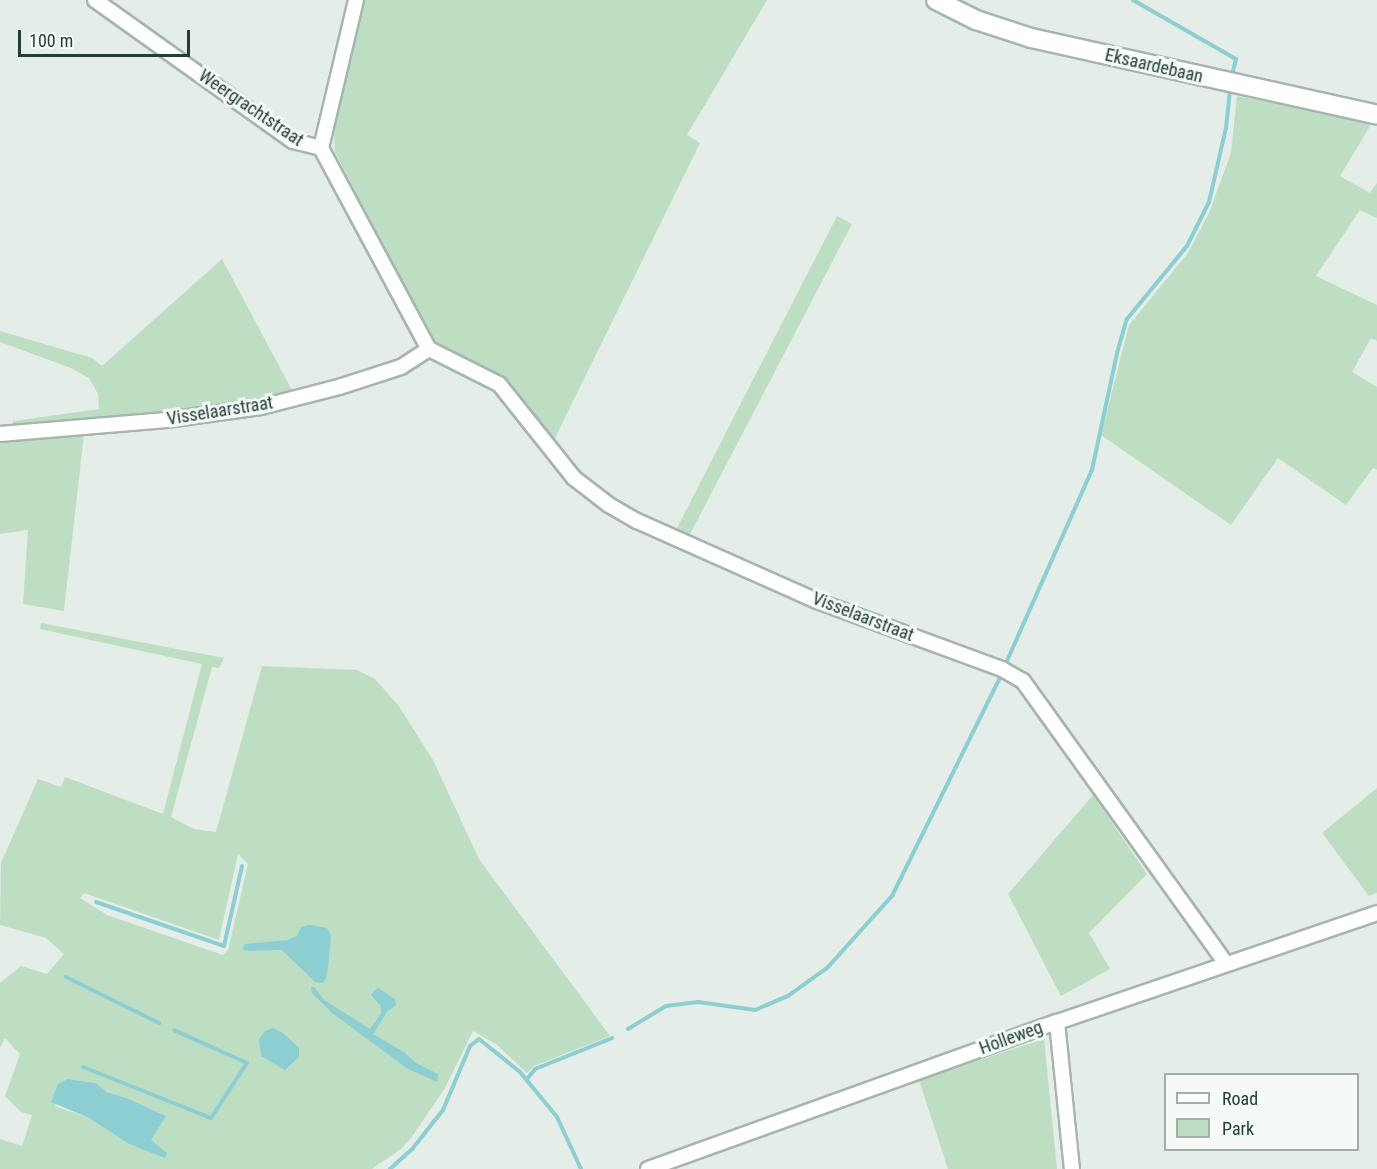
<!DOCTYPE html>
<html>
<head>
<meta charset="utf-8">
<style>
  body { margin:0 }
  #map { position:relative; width:1377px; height:1169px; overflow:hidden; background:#e4ede8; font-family:"Roboto Condensed",sans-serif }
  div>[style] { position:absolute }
  .green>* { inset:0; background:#bddec3 }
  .water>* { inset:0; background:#8cced2 }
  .stream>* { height:4px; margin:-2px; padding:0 2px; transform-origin:2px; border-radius:2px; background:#8cced2 }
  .roads { filter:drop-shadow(2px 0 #a6b5af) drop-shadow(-2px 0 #a6b5af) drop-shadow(0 2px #a6b5af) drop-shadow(0 -2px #a6b5af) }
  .minor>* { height:14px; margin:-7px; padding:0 7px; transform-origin:7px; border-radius:7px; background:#fff }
  .secondary>* { height:18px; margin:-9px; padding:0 9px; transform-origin:9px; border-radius:9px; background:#fff }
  span { translate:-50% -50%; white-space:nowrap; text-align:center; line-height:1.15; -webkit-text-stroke:6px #f5faf7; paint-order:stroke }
  .street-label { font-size:18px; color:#233f35 }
  .legend { position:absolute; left:1164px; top:1073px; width:195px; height:78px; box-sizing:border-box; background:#f5faf7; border:2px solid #a1afa9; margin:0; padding:8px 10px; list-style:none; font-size:18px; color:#233f35 }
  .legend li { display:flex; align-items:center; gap:12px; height:30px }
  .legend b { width:30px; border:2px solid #a1afa9 }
  .scale { position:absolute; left:18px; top:30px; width:172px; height:27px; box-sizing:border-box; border:3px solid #233f35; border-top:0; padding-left:8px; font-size:18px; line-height:21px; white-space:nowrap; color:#233f35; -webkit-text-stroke:4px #f5faf7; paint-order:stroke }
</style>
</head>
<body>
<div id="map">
  <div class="green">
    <div style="clip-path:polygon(363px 0,767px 0,687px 135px,700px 143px,553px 442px,501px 377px,439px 347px,432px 339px,335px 152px,334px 130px)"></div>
    <div style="clip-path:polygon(1237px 96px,1372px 123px,1340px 176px,1370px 193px,1377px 183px,1377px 218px,1360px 210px,1316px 276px,1377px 305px,1377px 341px,1371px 338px,1352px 372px,1377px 387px,1377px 470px,1373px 468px,1346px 505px,1278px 458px,1231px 525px,1101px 435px,1129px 325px,1188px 253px,1209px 213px,1231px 153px)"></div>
    <div style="clip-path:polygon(837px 216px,852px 224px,690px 534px,676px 530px)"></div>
    <div style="clip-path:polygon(222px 259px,294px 394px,226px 407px,12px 430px,13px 421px,99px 409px,98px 394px,89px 378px,71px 368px,0 342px,0 331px,92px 358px,102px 366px)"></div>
    <div style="clip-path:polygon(84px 434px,64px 611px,23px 604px,28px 530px,0 534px,0 443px)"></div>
    <div style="clip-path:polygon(evenodd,41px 623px,224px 658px,219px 668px,212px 667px,171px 817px,194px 829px,216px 832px,262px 666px,357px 670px,375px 679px,398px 705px,433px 760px,479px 859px,610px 1036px,534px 1066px,527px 1073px,497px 1045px,473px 1031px,445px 1088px,411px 1138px,402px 1148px,372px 1169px,0 1169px,0 1139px,22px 1146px,32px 1115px,21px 1112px,5px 1096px,20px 1054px,5px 1038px,0 1048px,0 983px,21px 966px,47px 974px,64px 954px,46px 938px,0 925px,1px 863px,38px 779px,61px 787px,65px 777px,163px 814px,202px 664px,40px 629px,41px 623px,238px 854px,248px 864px,228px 950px,223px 955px,107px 915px,80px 898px,84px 893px,219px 940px,238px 854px,41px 623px,68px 1079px,96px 1083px,107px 1092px,127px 1098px,166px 1116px,150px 1140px,166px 1153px,165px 1157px,129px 1144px,89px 1118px,55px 1106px,68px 1079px)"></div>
    <div style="clip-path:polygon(1377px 788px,1377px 893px,1369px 896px,1322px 833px)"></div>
    <div style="clip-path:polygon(1093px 795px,1147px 874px,1089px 933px,1110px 969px,1061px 996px,1008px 894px)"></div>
    <div style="clip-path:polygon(1044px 1039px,1057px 1169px,948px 1169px,919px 1080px)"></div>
  </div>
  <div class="water">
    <div style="clip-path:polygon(309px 925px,327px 928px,331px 936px,328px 968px,326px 979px,322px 983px,315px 982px,282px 950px,248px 951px,242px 949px,245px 944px,287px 940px,297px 936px,301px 927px)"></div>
    <div style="clip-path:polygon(311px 987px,314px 987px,324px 1000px,370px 1029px,381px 1014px,381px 1006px,371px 995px,375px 990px,378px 988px,395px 999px,396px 1005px,387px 1012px,373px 1034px,404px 1052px,416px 1063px,438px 1074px,437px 1082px,408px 1069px,332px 1013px,312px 993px)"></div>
    <div style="clip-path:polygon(273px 1028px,283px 1033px,299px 1048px,299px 1057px,285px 1070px,261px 1056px,259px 1039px,265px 1031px)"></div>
    <div style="clip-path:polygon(68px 1079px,96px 1083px,107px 1092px,127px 1098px,166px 1116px,151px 1140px,167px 1153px,165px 1158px,129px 1144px,89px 1118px,51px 1102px,58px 1084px)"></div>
  </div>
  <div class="stream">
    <div style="left:1133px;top:0;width:119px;rotate:29.8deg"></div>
    <div style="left:1236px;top:59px;width:12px;rotate:104deg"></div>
    <div style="left:1006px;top:663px;width:211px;rotate:-66deg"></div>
    <div style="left:1092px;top:470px;width:120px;rotate:-77.9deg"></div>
    <div style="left:1117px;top:353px;width:35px;rotate:-74deg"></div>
    <div style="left:1127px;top:319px;width:94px;rotate:-50.6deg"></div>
    <div style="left:1187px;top:246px;width:49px;rotate:-63.4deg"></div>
    <div style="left:1209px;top:202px;width:76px;rotate:-77.1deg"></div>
    <div style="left:1226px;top:128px;width:37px;rotate:-84deg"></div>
    <div style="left:96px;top:902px;width:135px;rotate:19deg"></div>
    <div style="left:224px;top:946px;width:82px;rotate:-77.3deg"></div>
    <div style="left:66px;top:977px;width:104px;rotate:26.3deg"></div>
    <div style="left:628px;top:1029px;width:44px;rotate:-31.2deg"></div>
    <div style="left:666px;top:1006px;width:32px;rotate:-7deg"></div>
    <div style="left:698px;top:1002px;width:58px;rotate:8deg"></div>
    <div style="left:755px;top:1010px;width:36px;rotate:-23deg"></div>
    <div style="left:788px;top:996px;width:49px;rotate:-35.9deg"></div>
    <div style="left:828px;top:967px;width:96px;rotate:-48deg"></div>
    <div style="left:892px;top:896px;width:249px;rotate:-63.7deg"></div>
    <div style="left:83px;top:1067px;width:138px;rotate:21.7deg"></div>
    <div style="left:211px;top:1118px;width:66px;rotate:-56.8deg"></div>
    <div style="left:247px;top:1063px;width:80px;rotate:-155.7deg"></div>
    <div style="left:527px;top:1079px;width:13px;rotate:-51deg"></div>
    <div style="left:535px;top:1069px;width:83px;rotate:-21.9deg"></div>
    <div style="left:390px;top:1169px;width:31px;rotate:-42deg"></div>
    <div style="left:413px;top:1148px;width:48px;rotate:-51.7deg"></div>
    <div style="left:443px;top:1110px;width:69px;rotate:-67.1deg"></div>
    <div style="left:470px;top:1046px;width:11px;rotate:-38deg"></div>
    <div style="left:479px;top:1039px;width:53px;rotate:38.8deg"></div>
    <div style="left:520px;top:1072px;width:58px;rotate:50.6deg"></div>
    <div style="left:557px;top:1117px;width:57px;rotate:65.2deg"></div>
  </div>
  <div class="roads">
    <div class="minor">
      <div style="left:95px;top:0;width:243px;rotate:35.5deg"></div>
      <div style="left:293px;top:141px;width:29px;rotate:14deg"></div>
      <div style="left:356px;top:0;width:152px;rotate:103.3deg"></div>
      <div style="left:321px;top:148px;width:228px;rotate:61.8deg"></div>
      <div style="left:429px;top:349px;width:78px;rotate:26.6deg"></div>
      <div style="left:499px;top:384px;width:120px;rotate:51.4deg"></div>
      <div style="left:574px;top:478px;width:44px;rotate:37.6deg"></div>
      <div style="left:609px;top:505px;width:32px;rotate:30deg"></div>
      <div style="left:637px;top:521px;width:197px;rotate:24deg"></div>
      <div style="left:817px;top:601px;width:197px;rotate:20.2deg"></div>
      <div style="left:1002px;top:669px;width:24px;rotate:30deg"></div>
      <div style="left:1023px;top:681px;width:348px;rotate:54.3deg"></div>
      <div style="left:0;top:434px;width:167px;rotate:-4.8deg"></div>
      <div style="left:166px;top:420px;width:96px;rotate:-7.8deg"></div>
      <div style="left:261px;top:407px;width:81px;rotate:-14.4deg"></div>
      <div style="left:339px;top:387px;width:65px;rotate:-17.9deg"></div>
      <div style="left:401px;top:367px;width:33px;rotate:-33deg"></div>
      <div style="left:1057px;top:1022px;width:148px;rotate:84.2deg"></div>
      <div style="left:648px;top:1169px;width:435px;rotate:-19.8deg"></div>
      <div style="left:1057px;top:1022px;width:338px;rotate:-18.8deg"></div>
    </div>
    <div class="secondary">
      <div style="left:936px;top:0;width:45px;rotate:26.6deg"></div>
      <div style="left:976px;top:20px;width:58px;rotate:18.1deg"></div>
      <div style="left:1031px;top:38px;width:354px;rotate:12.5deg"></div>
    </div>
  </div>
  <div class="street-label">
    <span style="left:1154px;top:66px;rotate:13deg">Eksaardebaan</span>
    <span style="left:251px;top:108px;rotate:34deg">Weergrachtstraat</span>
    <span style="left:220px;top:411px;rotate:-9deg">Visselaarstraat</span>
    <span style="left:863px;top:617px;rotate:21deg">Visselaarstraat</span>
    <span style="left:1011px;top:1038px;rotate:-20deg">Holleweg</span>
  </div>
  <ul class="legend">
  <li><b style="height:8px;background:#fff"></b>Road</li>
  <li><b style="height:16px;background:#bddec3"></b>Park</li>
  </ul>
  <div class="scale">100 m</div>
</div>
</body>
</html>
